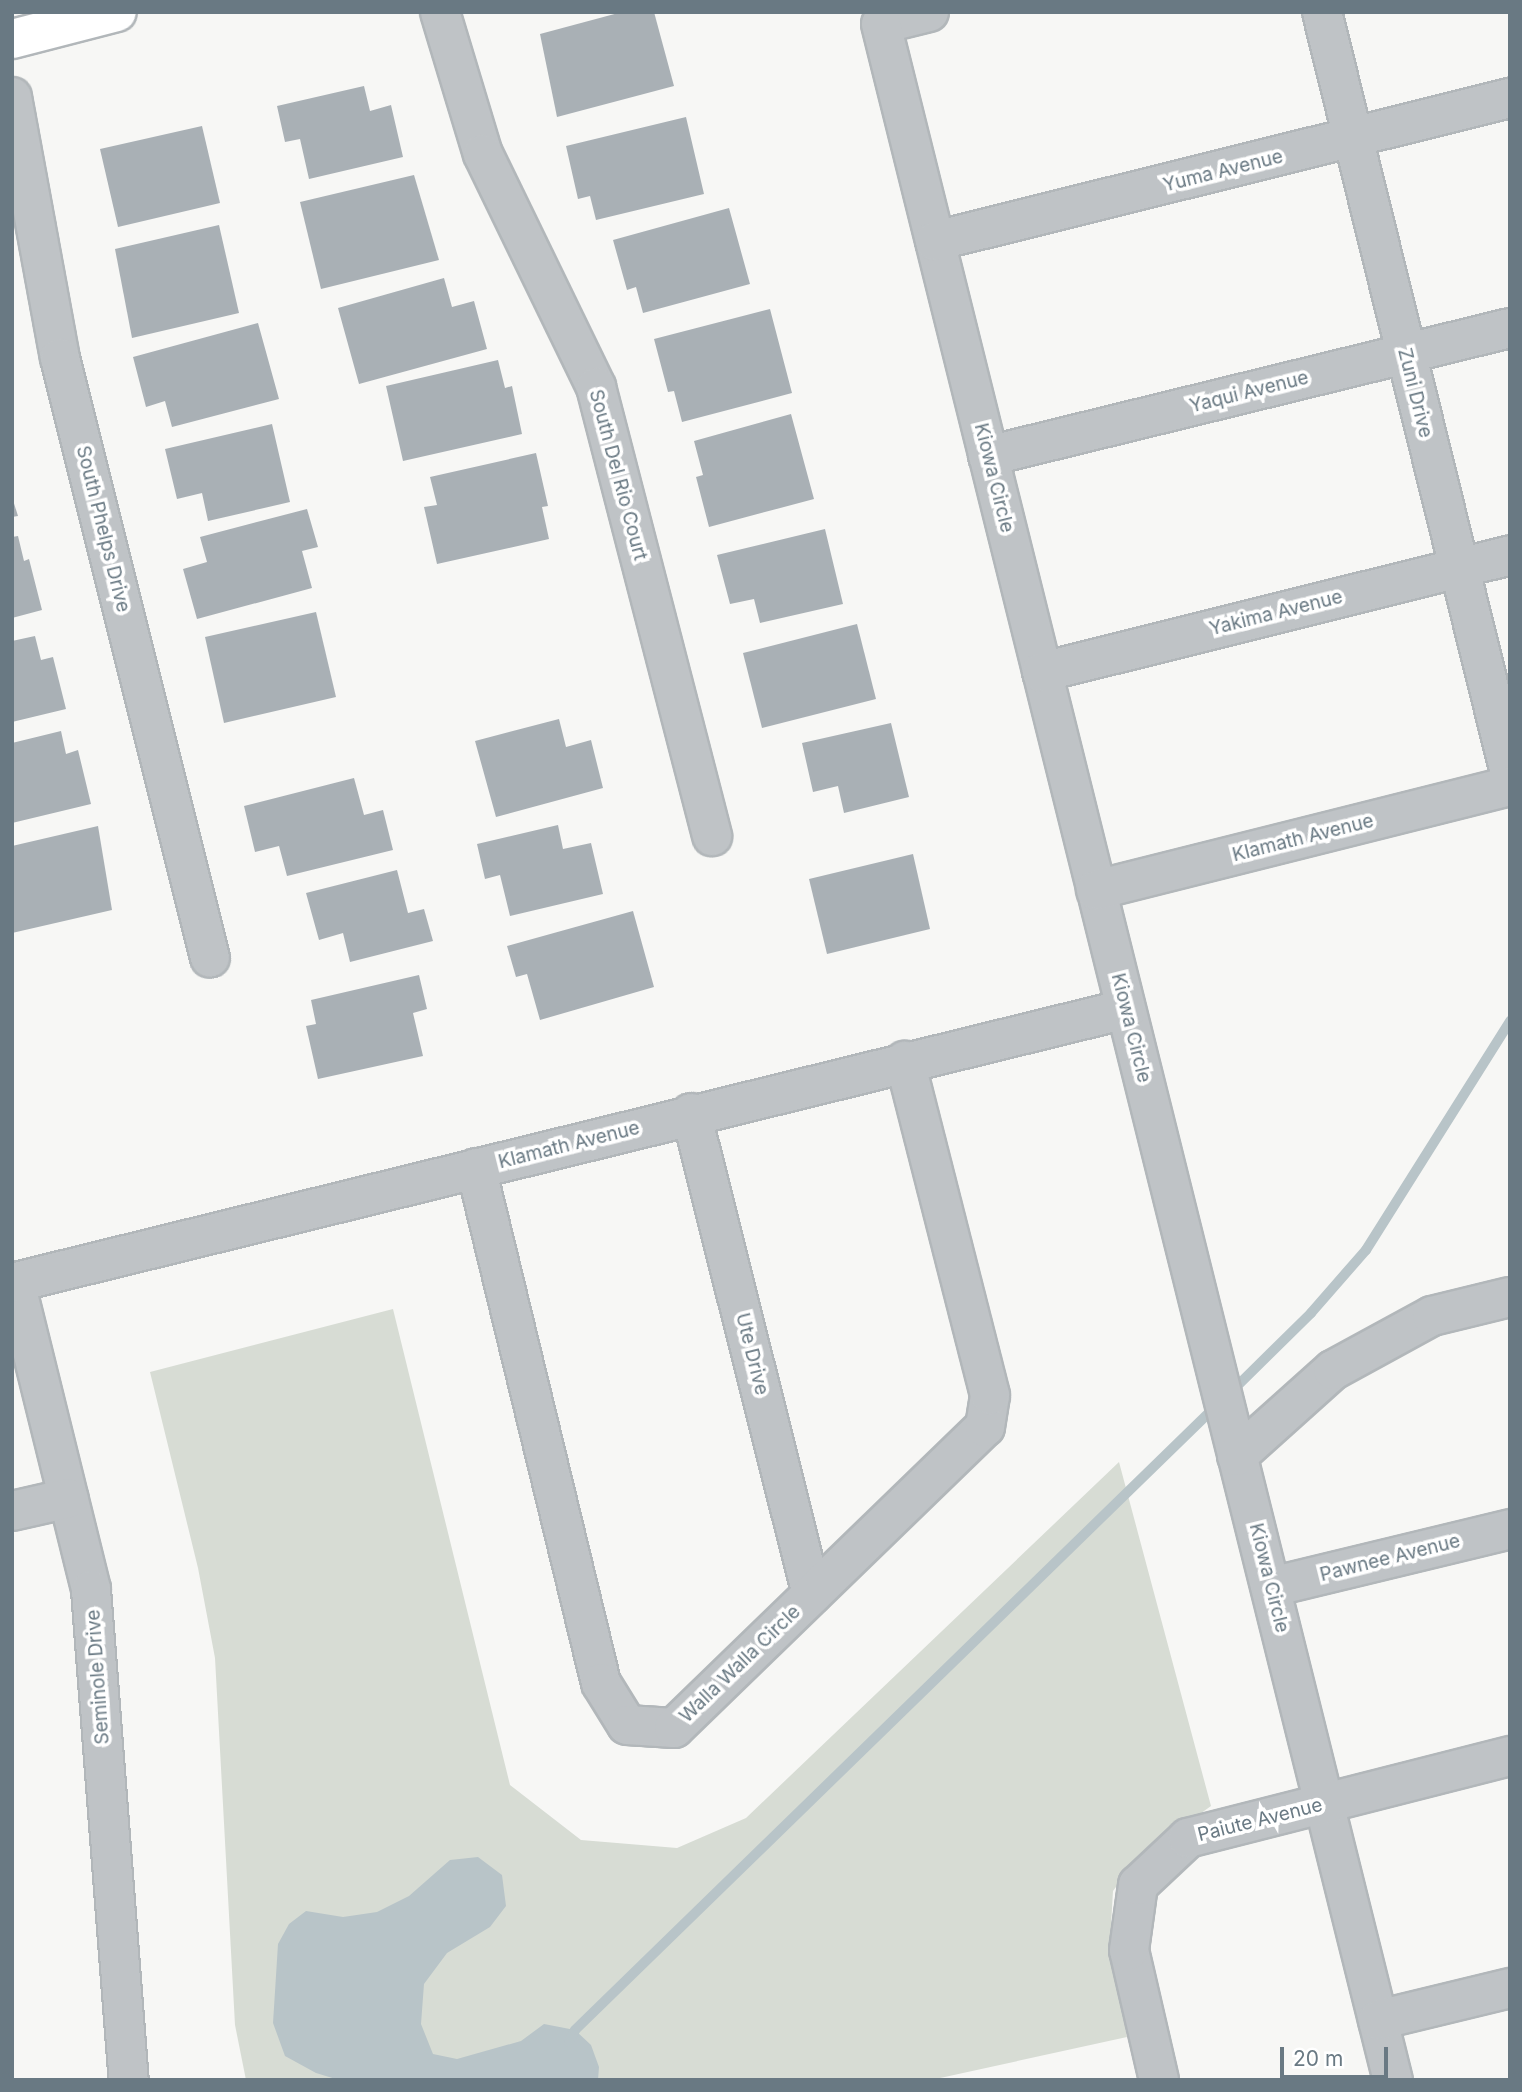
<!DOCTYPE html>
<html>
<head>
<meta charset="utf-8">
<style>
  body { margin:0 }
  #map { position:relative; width:1522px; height:2092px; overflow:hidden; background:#f7f7f5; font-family:Inter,sans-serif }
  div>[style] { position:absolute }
  .green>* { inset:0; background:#d7dcd4 }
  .water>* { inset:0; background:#b8c4c8 }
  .stream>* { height:10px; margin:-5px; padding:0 5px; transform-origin:5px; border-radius:5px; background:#b8c4c8 }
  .building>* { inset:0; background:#a9b0b5 }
  .roads { filter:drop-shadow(2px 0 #b2b7ba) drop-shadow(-2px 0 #b2b7ba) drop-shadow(0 2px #b2b7ba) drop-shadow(0 -2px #b2b7ba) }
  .minor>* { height:38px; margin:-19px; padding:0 19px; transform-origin:19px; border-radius:19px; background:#bfc3c6 }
  .major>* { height:38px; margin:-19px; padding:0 19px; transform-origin:19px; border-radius:19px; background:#fff }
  span { translate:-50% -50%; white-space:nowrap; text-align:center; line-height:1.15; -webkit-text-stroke:7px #fff; paint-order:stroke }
  .street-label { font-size:19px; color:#697983 }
  .frame { position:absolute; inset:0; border:14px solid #697983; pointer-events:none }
  .scale { position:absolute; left:1280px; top:2047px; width:108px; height:32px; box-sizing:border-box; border:4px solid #697983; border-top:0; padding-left:9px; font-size:21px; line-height:24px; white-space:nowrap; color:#697983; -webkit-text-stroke:5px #fff; paint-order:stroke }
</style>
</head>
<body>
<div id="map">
  <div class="green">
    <div style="clip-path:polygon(393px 1309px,510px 1785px,581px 1840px,677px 1848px,746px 1818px,1119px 1462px,1211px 1806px,1136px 1860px,1113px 1891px,1110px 1942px,1127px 2037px,931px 2080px,246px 2080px,235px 2025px,215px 1658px,198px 1568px,150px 1372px)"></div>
  </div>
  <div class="water">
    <div style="clip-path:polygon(478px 1857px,502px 1875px,506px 1906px,490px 1927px,447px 1953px,424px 1984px,421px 2024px,433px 2054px,457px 2059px,521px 2041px,544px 2024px,575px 2030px,591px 2045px,599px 2067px,598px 2080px,339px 2080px,316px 2073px,285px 2056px,273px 2023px,278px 1944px,289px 1924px,306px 1911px,343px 1917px,377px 1912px,409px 1896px,450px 1860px)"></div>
  </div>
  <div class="stream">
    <div style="left:1230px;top:1393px;width:114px;rotate:-44.6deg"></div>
    <div style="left:1311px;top:1313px;width:84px;rotate:-48.9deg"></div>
    <div style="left:1366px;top:1250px;width:271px;rotate:-57.8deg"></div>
    <div style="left:569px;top:2042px;width:13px;rotate:-63deg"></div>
    <div style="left:575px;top:2030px;width:895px;rotate:-44.23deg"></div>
  </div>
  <div class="building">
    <div style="clip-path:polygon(622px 12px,654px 12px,674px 86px,557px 117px,540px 34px)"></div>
    <div style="clip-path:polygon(364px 86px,370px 111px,391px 105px,403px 157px,309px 179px,300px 139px,285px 142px,277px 106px)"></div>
    <div style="clip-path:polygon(686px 117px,704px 194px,596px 220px,590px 196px,578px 199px,566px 146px)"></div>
    <div style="clip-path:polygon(202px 126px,220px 203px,118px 227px,100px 149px)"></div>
    <div style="clip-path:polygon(414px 175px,439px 260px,321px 289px,300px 202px)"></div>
    <div style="clip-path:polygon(729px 208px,750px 284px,643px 313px,636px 287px,627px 290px,613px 240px)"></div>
    <div style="clip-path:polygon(219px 225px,239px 313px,132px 338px,115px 249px)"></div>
    <div style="clip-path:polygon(444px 278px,452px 307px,474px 301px,487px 349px,359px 384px,338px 308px)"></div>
    <div style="clip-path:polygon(770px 309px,792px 393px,682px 422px,674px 391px,668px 392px,654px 339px)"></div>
    <div style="clip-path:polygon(258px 323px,279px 399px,172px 427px,165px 401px,146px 407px,133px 357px)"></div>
    <div style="clip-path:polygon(498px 360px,505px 388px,512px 386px,522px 434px,403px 461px,386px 386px)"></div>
    <div style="clip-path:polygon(791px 414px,814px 499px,709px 527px,696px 477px,703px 475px,694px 441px)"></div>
    <div style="clip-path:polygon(272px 424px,290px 502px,208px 521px,202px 493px,177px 499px,165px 449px)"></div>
    <div style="clip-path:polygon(536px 453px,548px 506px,542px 507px,549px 539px,437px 564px,424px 507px,437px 505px,430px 477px)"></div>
    <div style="clip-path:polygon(12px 497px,18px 516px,12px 517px)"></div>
    <div style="clip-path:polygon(307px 509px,318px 547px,302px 551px,312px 588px,197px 619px,183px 569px,207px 562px,200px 537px)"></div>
    <div style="clip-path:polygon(825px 529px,843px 604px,760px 623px,754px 599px,730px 604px,717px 555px)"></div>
    <div style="clip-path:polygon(18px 536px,24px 561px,29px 559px,42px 610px,12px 618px,12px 537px)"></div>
    <div style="clip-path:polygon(316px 612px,336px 697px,224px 723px,205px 637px)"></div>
    <div style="clip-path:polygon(857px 624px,876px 699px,762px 728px,743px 653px)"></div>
    <div style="clip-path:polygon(35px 636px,41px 660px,53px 657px,66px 709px,12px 722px,12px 641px)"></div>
    <div style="clip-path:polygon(559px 719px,566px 747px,591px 740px,603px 788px,496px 817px,475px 741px)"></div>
    <div style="clip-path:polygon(891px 723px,909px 797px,844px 813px,838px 786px,813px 792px,802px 743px)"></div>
    <div style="clip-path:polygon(61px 731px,66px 754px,78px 750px,91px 804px,12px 823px,12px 743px)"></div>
    <div style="clip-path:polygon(354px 778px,364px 815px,383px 810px,393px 850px,287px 876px,279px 846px,255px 852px,244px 806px)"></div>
    <div style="clip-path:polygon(558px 825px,563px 849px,591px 843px,603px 894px,510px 916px,500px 875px,485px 879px,477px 844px)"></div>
    <div style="clip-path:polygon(98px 826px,112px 910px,12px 933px,12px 846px)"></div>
    <div style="clip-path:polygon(913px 854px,930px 929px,827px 954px,809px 879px)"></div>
    <div style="clip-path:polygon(397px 870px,408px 913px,424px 909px,433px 941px,350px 962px,343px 933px,319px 940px,306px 893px)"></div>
    <div style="clip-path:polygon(633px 911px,654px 987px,540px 1020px,527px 974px,516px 977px,507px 946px)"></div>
    <div style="clip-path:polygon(419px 975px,427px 1009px,413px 1013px,423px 1056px,318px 1079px,306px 1026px,316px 1024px,311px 1000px)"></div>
  </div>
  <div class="roads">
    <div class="minor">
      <div style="left:440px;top:12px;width:148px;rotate:73.2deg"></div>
      <div style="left:483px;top:154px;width:259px;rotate:64.1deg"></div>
      <div style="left:596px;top:387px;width:464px;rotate:75.5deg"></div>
      <div style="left:929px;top:12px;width:49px;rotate:166deg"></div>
      <div style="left:881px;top:24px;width:2119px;rotate:76.02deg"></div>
      <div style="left:1322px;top:12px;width:784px;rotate:76.12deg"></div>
      <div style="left:12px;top:97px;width:265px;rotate:79.6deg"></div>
      <div style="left:60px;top:358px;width:618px;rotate:75.96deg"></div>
      <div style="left:935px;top:241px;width:593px;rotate:-13.97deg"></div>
      <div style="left:988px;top:456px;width:537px;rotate:-13.78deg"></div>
      <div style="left:1042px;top:672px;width:482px;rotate:-14deg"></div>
      <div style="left:1096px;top:890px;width:427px;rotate:-14.1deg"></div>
      <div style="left:691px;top:1113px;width:496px;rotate:75.9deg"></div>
      <div style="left:476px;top:1168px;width:530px;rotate:76.36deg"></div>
      <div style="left:601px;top:1683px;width:49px;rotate:58.2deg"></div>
      <div style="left:627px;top:1725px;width:47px;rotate:3.7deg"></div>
      <div style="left:674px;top:1728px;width:433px;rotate:-44.1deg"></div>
      <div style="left:985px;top:1427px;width:32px;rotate:-81deg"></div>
      <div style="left:990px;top:1395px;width:345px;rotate:-104.3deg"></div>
      <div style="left:15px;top:1282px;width:317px;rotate:76.1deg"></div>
      <div style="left:91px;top:1590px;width:491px;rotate:85.6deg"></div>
      <div style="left:12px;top:1283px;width:1147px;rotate:-13.82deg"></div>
      <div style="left:1237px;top:1456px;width:129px;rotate:-41.9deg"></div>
      <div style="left:1333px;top:1370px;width:113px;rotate:-28.6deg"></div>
      <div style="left:1432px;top:1316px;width:80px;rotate:-13.7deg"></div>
      <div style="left:12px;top:1511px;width:58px;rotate:-12.8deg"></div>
      <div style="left:1271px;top:1587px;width:246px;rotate:-13.6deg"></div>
      <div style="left:1378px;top:2020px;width:136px;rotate:-13.6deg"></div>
      <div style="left:1159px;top:2080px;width:133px;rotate:-103deg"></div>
      <div style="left:1129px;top:1950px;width:66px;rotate:-82.1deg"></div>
      <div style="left:1138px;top:1885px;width:69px;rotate:-43.2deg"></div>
      <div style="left:1188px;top:1838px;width:332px;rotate:-14.3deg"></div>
    </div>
    <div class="major">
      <div style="left:12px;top:39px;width:108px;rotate:-14.4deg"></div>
    </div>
  </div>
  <div class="street-label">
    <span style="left:1223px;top:171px;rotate:-14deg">Yuma Avenue</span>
    <span style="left:1249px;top:392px;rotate:-14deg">Yaqui Avenue</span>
    <span style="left:1415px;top:393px;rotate:76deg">Zuni Drive</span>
    <span style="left:618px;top:475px;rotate:75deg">South Del Rio Court</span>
    <span style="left:994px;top:478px;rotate:76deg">Kiowa Circle</span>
    <span style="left:103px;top:529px;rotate:76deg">South Phelps Drive</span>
    <span style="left:1276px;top:613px;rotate:-14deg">Yakima Avenue</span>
    <span style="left:1303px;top:838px;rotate:-14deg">Klamath Avenue</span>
    <span style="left:1131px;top:1028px;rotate:76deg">Kiowa Circle</span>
    <span style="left:569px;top:1145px;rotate:-14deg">Klamath Avenue</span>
    <span style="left:752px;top:1354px;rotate:76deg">Ute Drive</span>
    <span style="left:1390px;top:1558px;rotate:-14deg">Pawnee Avenue</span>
    <span style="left:1269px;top:1578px;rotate:76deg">Kiowa Circle</span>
    <span style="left:740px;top:1664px;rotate:-44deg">Walla Walla Circle</span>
    <span style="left:98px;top:1677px;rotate:-94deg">Seminole Drive</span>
    <span style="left:1260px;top:1820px;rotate:-14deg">Paiute Avenue</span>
  </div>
  <div class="frame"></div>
  <div class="scale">20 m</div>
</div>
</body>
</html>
